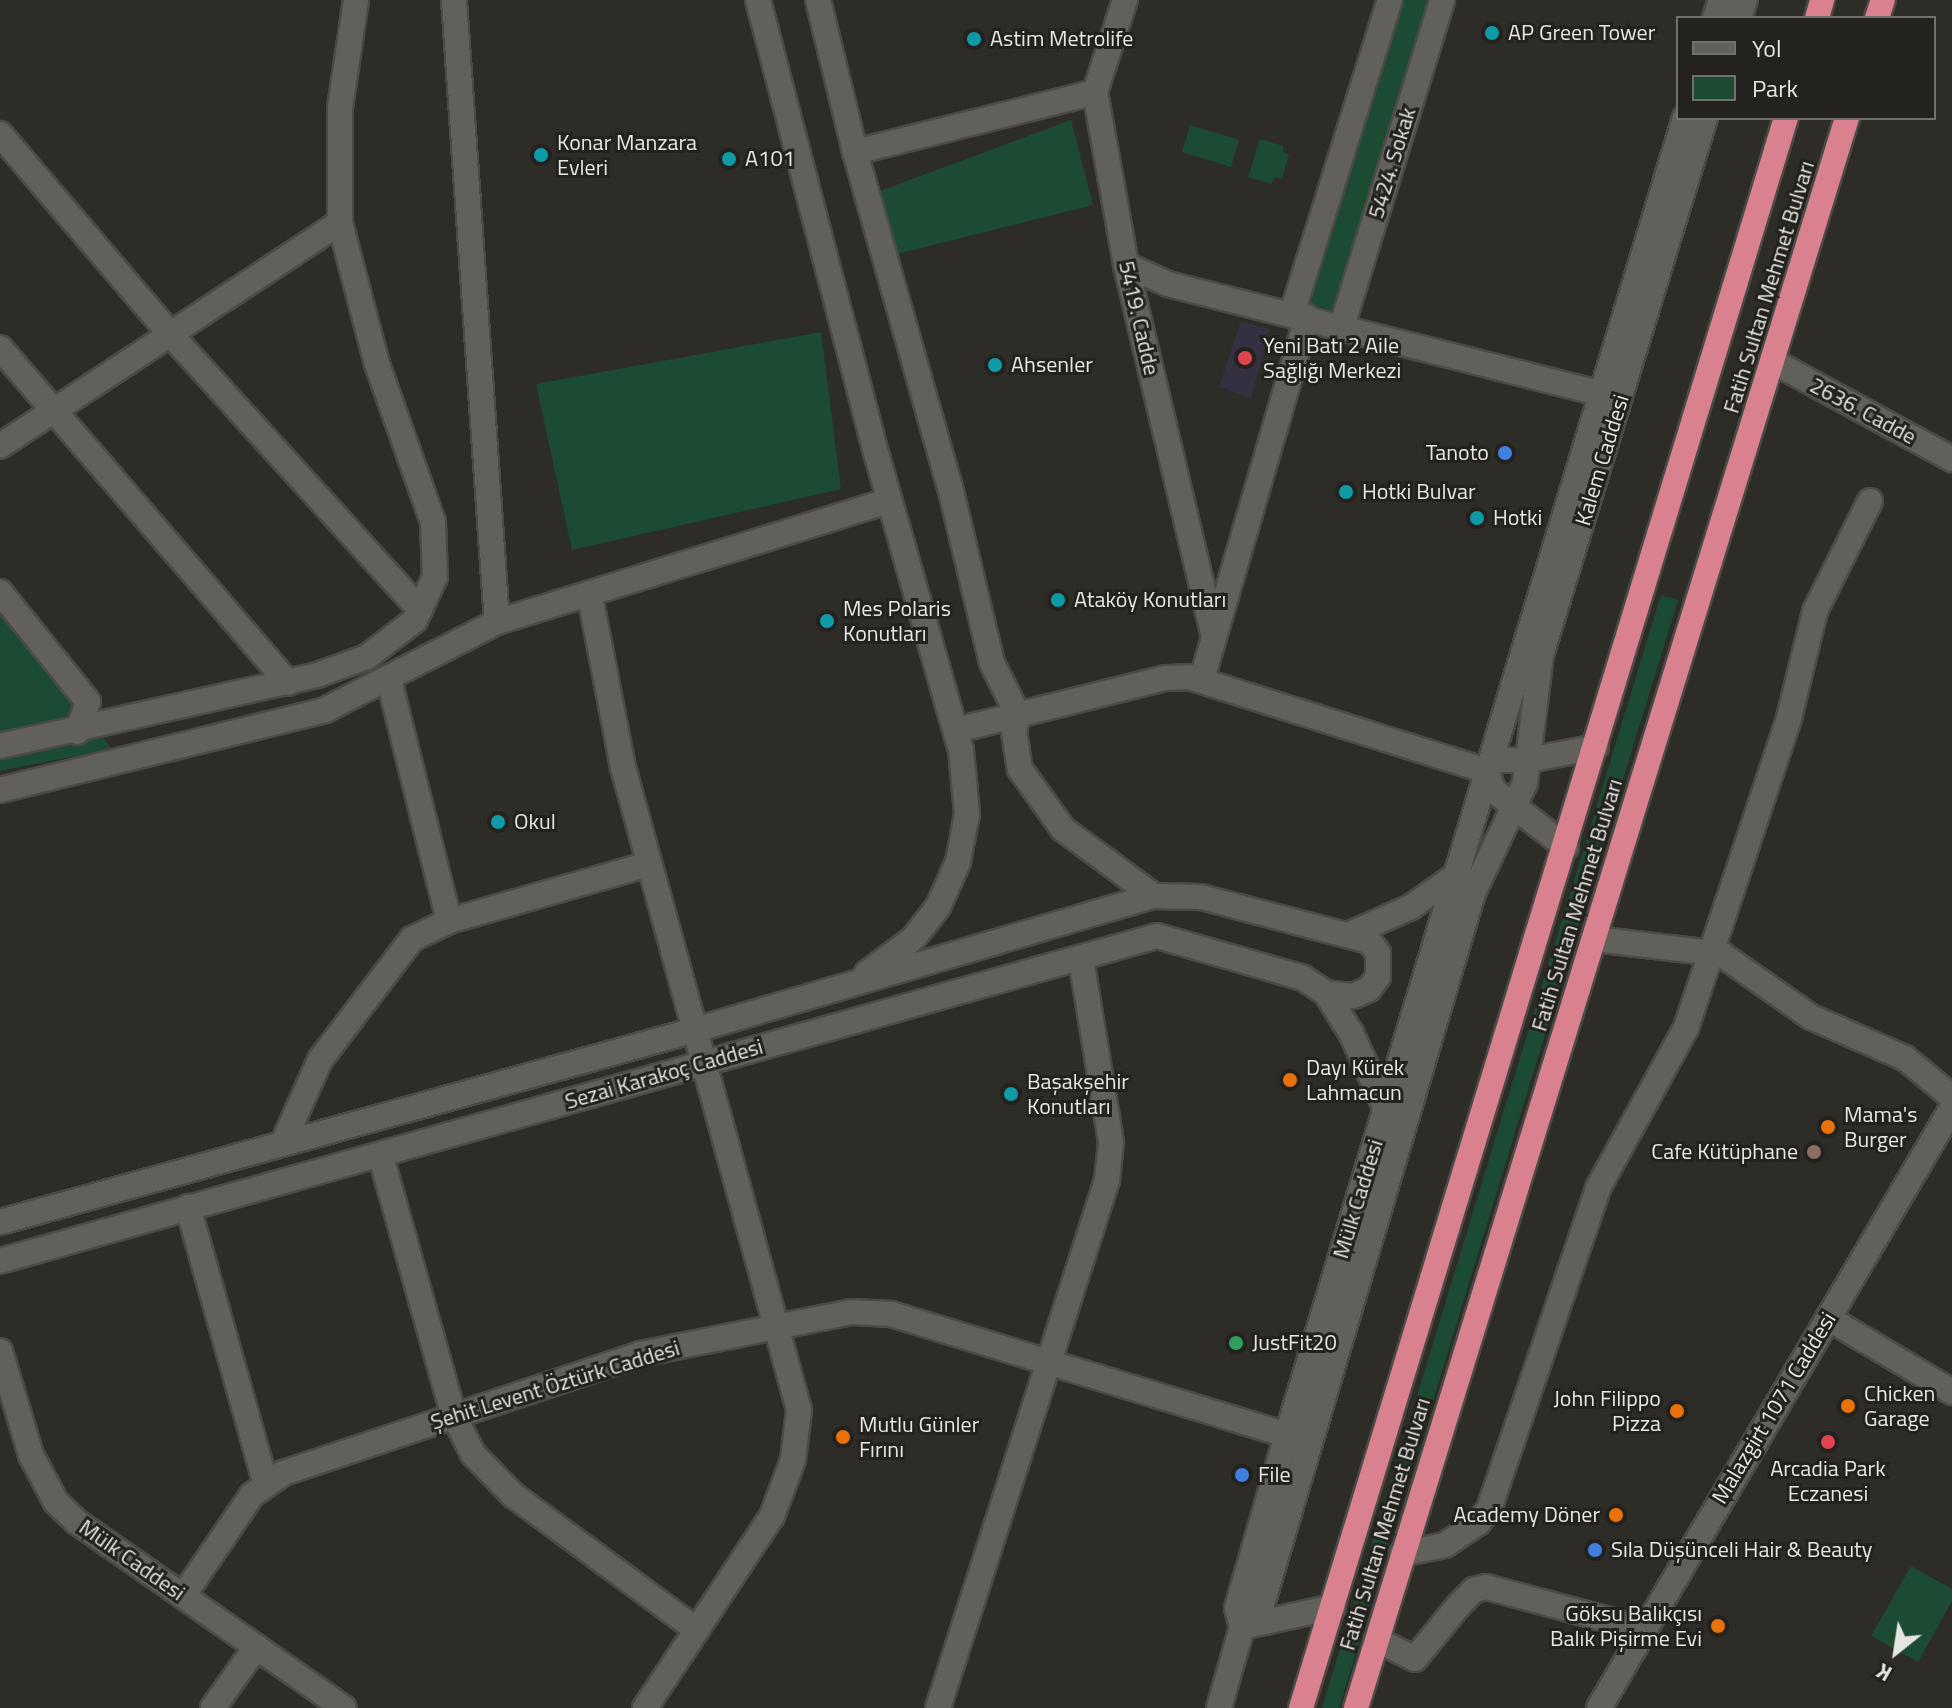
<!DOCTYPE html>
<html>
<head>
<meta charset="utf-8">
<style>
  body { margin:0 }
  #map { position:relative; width:1952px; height:1708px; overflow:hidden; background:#2d2c27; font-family:"Titillium Web",sans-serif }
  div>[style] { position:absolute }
  .medical>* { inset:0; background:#343041 }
  .green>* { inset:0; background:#1b4c33 }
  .roads { filter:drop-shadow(2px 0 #4b4a47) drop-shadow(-2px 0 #4b4a47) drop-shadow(0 2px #4b4a47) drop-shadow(0 -2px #4b4a47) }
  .minor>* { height:24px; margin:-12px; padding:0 12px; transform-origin:12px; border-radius:12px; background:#62605b }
  .highway>* { height:24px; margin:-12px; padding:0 12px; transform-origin:12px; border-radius:12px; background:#d9818f }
  .dots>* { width:22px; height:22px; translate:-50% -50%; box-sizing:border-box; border:4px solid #23221e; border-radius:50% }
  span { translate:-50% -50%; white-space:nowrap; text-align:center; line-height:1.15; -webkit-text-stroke:6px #23221e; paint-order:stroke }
  .poi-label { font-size:22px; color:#e6e5e2 }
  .left { translate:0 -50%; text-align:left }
  .right { translate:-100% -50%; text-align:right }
  .street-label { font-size:22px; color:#e6e5e2 }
  .legend { position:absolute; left:1676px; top:16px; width:260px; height:104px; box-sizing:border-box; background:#23221e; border:2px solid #71706c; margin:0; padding:10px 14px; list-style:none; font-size:24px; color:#e6e5e2 }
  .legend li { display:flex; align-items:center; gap:16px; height:40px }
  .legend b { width:40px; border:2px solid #71706c }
  .north { position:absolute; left:1856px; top:1612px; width:80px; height:80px; -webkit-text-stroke:6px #23221e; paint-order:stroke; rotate:210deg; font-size:22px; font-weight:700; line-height:32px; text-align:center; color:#e6e5e2 }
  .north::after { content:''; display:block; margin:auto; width:28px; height:36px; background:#e6e5e2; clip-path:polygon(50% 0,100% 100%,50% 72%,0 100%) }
</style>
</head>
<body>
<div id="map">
  <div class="medical">
    <div style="clip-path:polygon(1241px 321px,1270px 329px,1251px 398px,1219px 387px)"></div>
  </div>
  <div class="green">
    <div style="clip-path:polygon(1394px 0,1428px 0,1334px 311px,1306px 303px)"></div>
    <div style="clip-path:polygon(1071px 120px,1093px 205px,897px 254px,877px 192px)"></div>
    <div style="clip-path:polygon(1190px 125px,1239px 140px,1231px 167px,1182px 152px)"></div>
    <div style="clip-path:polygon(1260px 139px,1284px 146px,1283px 152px,1289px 154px,1282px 179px,1274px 177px,1272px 184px,1248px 177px)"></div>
    <div style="clip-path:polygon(821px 332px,841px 489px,572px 550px,536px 384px)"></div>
    <div style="clip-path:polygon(1661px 595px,1678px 600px,1631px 753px,1339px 1708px,1322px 1708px)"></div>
    <div style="clip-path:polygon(0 604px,112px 749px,0 771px)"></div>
    <div style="clip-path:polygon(1911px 1566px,1952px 1589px,1952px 1601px,1918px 1662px,1871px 1636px)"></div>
  </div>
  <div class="roads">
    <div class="minor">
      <div style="left:454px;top:0;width:623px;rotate:86.05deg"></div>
      <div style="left:758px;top:0;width:471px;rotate:75.4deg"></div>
      <div style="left:877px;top:456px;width:306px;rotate:74.1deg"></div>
      <div style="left:961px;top:750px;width:64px;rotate:84.6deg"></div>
      <div style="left:967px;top:814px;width:49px;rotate:100.6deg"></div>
      <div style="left:958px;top:862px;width:49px;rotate:114deg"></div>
      <div style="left:938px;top:907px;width:39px;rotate:128deg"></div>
      <div style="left:914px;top:938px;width:59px;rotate:143.3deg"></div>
      <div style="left:818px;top:0;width:156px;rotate:76.3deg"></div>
      <div style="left:855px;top:152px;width:348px;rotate:74.2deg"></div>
      <div style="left:950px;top:487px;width:181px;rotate:76.6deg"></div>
      <div style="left:992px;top:663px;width:58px;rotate:63.4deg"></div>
      <div style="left:1018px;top:715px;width:17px;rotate:103deg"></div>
      <div style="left:1014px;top:732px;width:37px;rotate:81deg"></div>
      <div style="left:1020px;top:769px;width:74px;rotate:54.4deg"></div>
      <div style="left:1063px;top:829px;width:113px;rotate:36.4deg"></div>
      <div style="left:1125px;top:0;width:97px;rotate:108.1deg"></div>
      <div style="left:1095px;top:92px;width:176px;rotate:79.8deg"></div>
      <div style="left:1126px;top:265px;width:382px;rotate:76.7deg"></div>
      <div style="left:1715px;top:18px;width:19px;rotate:-72deg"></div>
      <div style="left:1739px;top:18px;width:19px;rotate:-72deg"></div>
      <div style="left:0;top:134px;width:264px;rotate:49.6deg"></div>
      <div style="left:171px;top:335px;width:371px;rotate:47.8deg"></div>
      <div style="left:855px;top:152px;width:247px;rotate:-14deg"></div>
      <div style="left:1126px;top:265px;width:46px;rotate:24.3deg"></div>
      <div style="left:1168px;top:284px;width:446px;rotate:14.2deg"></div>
      <div style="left:1292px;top:314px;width:329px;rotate:-72.7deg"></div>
      <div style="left:1342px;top:326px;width:341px;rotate:-72.9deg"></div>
      <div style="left:0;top:348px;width:442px;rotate:49.3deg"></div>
      <div style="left:1774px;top:362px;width:203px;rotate:28.6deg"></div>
      <div style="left:0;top:446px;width:407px;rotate:-33.3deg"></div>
      <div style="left:0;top:592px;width:141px;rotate:51.3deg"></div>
      <div style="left:88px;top:702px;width:32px;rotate:110deg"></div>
      <div style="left:590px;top:596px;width:174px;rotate:79.1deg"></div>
      <div style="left:623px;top:767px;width:667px;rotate:74.69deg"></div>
      <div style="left:799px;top:1410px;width:50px;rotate:96.8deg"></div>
      <div style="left:793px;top:1460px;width:60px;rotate:110.6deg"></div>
      <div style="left:772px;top:1516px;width:230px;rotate:123.5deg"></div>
      <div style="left:1202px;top:679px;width:377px;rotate:-73.8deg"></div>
      <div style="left:389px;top:680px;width:248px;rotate:76deg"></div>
      <div style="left:957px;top:730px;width:214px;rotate:-14deg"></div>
      <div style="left:1165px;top:678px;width:24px;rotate:-2deg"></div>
      <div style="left:1189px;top:677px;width:312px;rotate:17.5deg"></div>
      <div style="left:0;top:746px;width:325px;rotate:-12.6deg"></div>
      <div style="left:317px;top:675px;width:53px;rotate:-19.8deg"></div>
      <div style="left:367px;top:657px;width:61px;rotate:-37.6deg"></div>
      <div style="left:415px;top:620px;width:47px;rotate:-65.1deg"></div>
      <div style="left:435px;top:577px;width:55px;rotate:-92.1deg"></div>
      <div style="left:433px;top:522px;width:168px;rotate:-109.5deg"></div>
      <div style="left:377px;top:364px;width:146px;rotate:-104.7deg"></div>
      <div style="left:340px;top:223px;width:115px;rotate:-90deg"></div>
      <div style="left:340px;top:108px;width:109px;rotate:-81.6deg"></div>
      <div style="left:0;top:790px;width:335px;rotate:-13.8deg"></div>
      <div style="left:325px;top:710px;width:193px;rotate:-27.1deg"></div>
      <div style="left:497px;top:622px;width:410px;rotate:-17.2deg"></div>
      <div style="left:1566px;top:847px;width:93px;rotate:-142deg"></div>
      <div style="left:1493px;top:790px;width:20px;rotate:-108deg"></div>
      <div style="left:1487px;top:771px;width:13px;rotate:-61deg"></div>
      <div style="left:1493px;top:760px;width:36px"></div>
      <div style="left:1529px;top:760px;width:68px;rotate:-11deg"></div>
      <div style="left:1350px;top:934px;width:67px;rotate:-23.9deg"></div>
      <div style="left:1411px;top:907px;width:57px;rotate:-35.1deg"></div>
      <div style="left:1594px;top:939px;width:128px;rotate:6.7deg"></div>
      <div style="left:1721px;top:954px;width:110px;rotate:35deg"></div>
      <div style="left:1811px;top:1017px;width:103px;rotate:23.6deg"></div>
      <div style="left:1905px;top:1058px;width:61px;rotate:39.7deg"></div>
      <div style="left:283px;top:1143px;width:91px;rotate:-66deg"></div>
      <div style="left:320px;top:1060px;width:152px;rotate:-52.8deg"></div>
      <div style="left:412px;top:939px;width:41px;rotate:-25.9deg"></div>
      <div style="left:449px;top:921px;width:208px;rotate:-15.9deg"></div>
      <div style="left:381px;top:1157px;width:269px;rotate:74.3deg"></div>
      <div style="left:454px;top:1416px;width:42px;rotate:63.4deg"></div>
      <div style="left:473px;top:1454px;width:57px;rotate:45.7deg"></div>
      <div style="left:513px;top:1495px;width:228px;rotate:36.3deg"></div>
      <div style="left:188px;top:1207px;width:285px;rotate:74.3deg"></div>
      <div style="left:0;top:1222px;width:721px;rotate:-15.44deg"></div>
      <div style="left:695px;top:1030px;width:478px;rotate:-16.3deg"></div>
      <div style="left:1154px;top:896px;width:47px;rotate:1.2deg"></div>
      <div style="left:1201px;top:897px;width:174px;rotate:14.7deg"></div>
      <div style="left:1369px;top:941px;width:15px;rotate:53deg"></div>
      <div style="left:1378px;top:953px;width:24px;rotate:90deg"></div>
      <div style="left:1378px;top:977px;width:15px;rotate:127deg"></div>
      <div style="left:1369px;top:989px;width:17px;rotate:156deg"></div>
      <div style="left:1353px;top:996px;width:27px;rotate:-174deg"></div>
      <div style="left:0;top:1261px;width:1202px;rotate:-15.69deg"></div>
      <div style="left:1157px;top:936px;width:152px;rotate:16deg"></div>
      <div style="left:1303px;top:978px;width:27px;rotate:33deg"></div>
      <div style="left:1326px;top:993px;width:47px;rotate:58deg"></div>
      <div style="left:1351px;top:1033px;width:81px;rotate:65.3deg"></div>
      <div style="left:1828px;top:1318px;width:144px;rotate:30.8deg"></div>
      <div style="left:0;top:1351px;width:109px;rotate:73.4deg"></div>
      <div style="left:31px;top:1455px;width:53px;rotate:62deg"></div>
      <div style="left:56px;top:1502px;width:29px;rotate:44deg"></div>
      <div style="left:77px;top:1522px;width:325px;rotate:34.9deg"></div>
      <div style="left:1402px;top:1554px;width:44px;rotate:-11.8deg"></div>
      <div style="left:1445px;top:1545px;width:40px;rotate:-34deg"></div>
      <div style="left:1478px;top:1523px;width:18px;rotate:-52deg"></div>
      <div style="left:1489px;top:1509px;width:339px;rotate:-71.2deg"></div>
      <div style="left:1598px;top:1188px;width:183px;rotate:-61.2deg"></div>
      <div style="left:1686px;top:1028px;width:327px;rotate:-71.6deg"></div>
      <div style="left:1789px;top:718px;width:110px;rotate:-76.3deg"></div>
      <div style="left:1815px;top:611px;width:123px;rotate:-63.4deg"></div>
      <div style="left:183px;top:1596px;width:122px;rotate:-55.7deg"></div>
      <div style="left:252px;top:1495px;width:38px;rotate:-35deg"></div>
      <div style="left:283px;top:1473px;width:376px;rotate:-18.4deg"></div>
      <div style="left:640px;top:1354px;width:216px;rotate:-11.2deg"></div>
      <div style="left:852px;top:1312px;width:39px;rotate:3deg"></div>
      <div style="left:891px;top:1314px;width:429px;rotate:17deg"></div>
      <div style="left:1242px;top:1627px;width:20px;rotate:-105deg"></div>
      <div style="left:1237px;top:1608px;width:180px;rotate:-73.9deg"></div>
      <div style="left:1287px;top:1435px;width:1376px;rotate:-73.19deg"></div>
      <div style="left:1242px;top:1627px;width:93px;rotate:-12.4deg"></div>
      <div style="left:1377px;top:1640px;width:42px;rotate:26.6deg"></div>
      <div style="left:1415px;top:1659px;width:68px;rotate:-50.9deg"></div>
      <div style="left:1458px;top:1606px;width:23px;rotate:-45deg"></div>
      <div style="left:1474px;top:1590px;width:12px;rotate:-14deg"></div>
      <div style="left:1486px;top:1587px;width:163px;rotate:15deg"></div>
      <div style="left:213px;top:1708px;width:75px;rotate:-54.8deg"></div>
      <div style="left:938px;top:1708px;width:554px;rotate:-72.25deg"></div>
      <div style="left:1107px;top:1180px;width:38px;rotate:-84deg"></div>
      <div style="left:1111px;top:1142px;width:186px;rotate:-99.3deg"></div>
      <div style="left:1219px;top:1708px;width:84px;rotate:-74.1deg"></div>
      <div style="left:1242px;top:1627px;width:24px;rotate:-42deg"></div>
      <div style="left:1260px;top:1611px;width:749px;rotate:-73.48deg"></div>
      <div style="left:1473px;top:893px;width:122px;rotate:-64.7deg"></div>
      <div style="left:1525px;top:783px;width:129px;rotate:-82.9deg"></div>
      <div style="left:1541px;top:655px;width:561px;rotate:-73.02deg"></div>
      <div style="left:1599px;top:1708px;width:696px;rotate:-59.53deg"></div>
    </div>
    <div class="highway">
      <div style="left:1817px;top:18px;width:19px;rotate:-74deg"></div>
      <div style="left:1877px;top:18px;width:19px;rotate:-72deg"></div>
      <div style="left:1301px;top:1708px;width:1662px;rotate:-73.04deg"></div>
      <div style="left:1356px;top:1708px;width:1664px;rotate:-72.84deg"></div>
    </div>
  </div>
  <div class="dots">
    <div style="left:1492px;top:33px;background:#0f9aa8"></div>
    <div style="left:974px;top:39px;background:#0f9aa8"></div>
    <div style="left:541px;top:155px;background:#0f9aa8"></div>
    <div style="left:729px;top:159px;background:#0f9aa8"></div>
    <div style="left:1245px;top:358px;background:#e0444e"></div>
    <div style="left:995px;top:365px;background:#0f9aa8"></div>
    <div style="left:1505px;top:453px;background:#3f7fe0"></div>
    <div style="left:1346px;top:492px;background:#0f9aa8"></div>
    <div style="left:1477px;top:518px;background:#0f9aa8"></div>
    <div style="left:1058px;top:600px;background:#0f9aa8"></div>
    <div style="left:827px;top:621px;background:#0f9aa8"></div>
    <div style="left:498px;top:822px;background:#0f9aa8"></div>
    <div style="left:1290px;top:1080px;background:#e8710a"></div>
    <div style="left:1011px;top:1094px;background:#0f9aa8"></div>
    <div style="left:1828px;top:1127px;background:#e8710a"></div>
    <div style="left:1814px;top:1152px;background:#8d6e63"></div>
    <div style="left:1236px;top:1343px;background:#2e9e5b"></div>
    <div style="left:1848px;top:1406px;background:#e8710a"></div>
    <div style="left:1677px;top:1411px;background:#e8710a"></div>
    <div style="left:843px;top:1437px;background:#e8710a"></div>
    <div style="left:1828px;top:1442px;background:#e0444e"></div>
    <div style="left:1242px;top:1475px;background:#3f7fe0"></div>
    <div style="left:1616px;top:1515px;background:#e8710a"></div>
    <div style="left:1595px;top:1550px;background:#3f7fe0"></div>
    <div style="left:1718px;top:1626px;background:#e8710a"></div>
  </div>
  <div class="poi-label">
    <span class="left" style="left:1508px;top:33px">AP Green Tower</span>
    <span class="left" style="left:990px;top:39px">Astim Metrolife</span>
    <span class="left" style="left:557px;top:155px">Konar Manzara<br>Evleri</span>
    <span class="left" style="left:745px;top:159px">A101</span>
    <span class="left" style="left:1263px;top:358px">Yeni Batı 2 Aile<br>Sağlığı Merkezi</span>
    <span class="left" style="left:1011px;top:365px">Ahsenler</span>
    <span class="right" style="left:1489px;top:453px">Tanoto</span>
    <span class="left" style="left:1362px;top:492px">Hotki Bulvar</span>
    <span class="left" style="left:1493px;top:518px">Hotki</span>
    <span class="left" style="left:1074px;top:600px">Ataköy Konutları</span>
    <span class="left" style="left:843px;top:621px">Mes Polaris<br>Konutları</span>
    <span class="left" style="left:514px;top:822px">Okul</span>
    <span class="left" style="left:1306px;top:1080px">Dayı Kürek<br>Lahmacun</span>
    <span class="left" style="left:1027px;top:1094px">Başakşehir<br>Konutları</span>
    <span class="left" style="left:1844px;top:1127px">Mama's<br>Burger</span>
    <span class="right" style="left:1798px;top:1152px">Cafe Kütüphane</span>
    <span class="left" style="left:1252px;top:1343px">JustFit20</span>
    <span class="left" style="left:1864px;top:1406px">Chicken<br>Garage</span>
    <span class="right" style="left:1661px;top:1411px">John Filippo<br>Pizza</span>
    <span class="left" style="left:859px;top:1437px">Mutlu Günler<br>Fırını</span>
    <span style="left:1828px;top:1481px">Arcadia Park<br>Eczanesi</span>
    <span class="left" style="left:1258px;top:1475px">File</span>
    <span class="right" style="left:1600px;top:1515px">Academy Döner</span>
    <span class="left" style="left:1611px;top:1550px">Sıla Düşünceli Hair &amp; Beauty</span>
    <span class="right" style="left:1702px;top:1626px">Göksu Balıkçısı<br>Balık Pişirme Evi</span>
  </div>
  <div class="street-label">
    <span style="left:1392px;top:163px;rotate:-73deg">5424. Sokak</span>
    <span style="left:1769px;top:287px;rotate:-73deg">Fatih Sultan Mehmet Bulvarı</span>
    <span style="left:1139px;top:318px;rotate:77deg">5419. Cadde</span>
    <span style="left:1863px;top:411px;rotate:28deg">2636. Cadde</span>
    <span style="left:1602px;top:460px;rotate:-73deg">Kalem Caddesi</span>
    <span style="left:1577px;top:905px;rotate:-73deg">Fatih Sultan Mehmet Bulvarı</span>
    <span style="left:664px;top:1074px;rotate:-16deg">Sezai Karakoç Caddesi</span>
    <span style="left:1358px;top:1199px;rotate:-73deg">Mülk Caddesi</span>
    <span style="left:555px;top:1385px;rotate:-17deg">Şehit Levent Öztürk Caddesi</span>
    <span style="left:1774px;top:1408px;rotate:-59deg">Malazgirt 1071 Caddesi</span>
    <span style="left:1385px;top:1524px;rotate:-73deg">Fatih Sultan Mehmet Bulvarı</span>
    <span style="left:132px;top:1560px;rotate:35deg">Mülk Caddesi</span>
  </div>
  <ul class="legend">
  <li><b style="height:10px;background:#62605b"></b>Yol</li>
  <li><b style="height:22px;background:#1b4c33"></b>Park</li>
  </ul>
  <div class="north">K</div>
</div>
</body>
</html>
